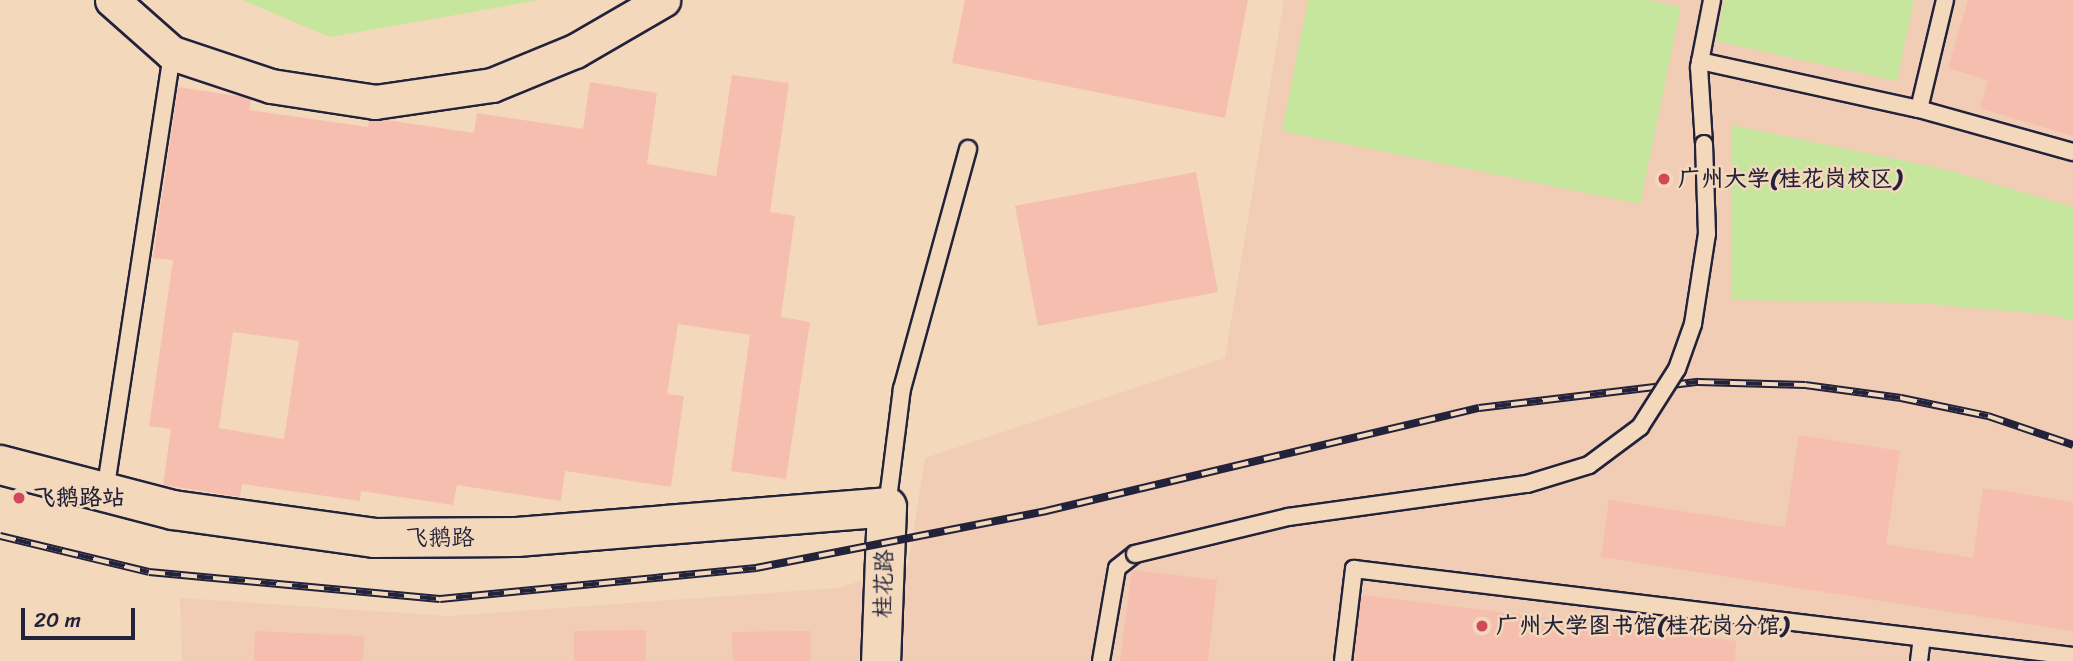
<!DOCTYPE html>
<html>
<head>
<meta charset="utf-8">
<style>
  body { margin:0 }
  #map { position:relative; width:2073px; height:661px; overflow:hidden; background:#f4d8bb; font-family:Sriracha,"LXGW WenKai TC",sans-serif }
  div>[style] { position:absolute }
  .built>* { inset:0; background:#f1cdb5 }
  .green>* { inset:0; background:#c6e59d }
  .building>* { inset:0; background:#f6beae }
  .roads { filter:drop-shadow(2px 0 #22223b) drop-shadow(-2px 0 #22223b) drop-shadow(0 2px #22223b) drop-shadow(0 -2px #22223b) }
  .service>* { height:16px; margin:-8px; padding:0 8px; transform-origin:8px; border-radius:8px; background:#f4d8bb }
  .minor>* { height:33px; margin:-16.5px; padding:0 16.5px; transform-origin:16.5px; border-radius:16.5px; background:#f4d8bb }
  .tertiary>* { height:38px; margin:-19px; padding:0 19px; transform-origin:19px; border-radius:19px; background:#f4d8bb }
  .rail>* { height:8px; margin-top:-4px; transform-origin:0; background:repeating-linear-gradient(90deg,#f4d8bb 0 16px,#22223b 0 32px); box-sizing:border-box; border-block:2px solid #22223b }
  .bridges { filter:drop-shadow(2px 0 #22223b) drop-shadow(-2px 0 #22223b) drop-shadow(0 2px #22223b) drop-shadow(0 -2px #22223b) }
  .service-bridge>* { height:16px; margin:-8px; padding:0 8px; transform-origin:8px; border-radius:8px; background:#f4d8bb }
  .dots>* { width:19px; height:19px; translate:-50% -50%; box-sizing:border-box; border:4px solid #f4d8bb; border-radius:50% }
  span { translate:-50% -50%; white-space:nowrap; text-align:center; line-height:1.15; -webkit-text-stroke:5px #f4d8bb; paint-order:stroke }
  .poi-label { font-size:23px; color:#22223b; font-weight:700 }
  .left { translate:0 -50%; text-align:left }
  .street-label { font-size:23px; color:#22223b }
  .scale { position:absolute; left:21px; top:608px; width:114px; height:32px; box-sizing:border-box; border:4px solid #22223b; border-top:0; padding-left:9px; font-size:21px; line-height:24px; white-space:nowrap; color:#22223b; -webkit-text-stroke:5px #f4d8bb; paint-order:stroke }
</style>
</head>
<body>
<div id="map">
  <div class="built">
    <div style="clip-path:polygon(1284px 0,2073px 0,2073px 661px,182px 661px,180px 598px,448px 616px,838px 588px,908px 566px,925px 458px,1225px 358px)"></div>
  </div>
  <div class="green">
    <div style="clip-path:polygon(242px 0,539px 0,330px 37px)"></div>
    <div style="clip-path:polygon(1308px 0,1649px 0,1681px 7px,1640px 204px,1282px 131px)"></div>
    <div style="clip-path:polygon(1725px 0,1914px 0,1897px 81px,1716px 41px)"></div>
    <div style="clip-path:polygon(1731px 125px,1944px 169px,2073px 207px,2073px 321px,2053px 315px,1917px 303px,1731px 300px)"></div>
  </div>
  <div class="building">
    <div style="clip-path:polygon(965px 0,1248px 0,1225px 118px,952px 63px)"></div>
    <div style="clip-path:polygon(1968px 0,2073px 0,2073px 136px,1980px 108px,1988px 80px,1948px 68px)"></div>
    <div style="clip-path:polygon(evenodd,732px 75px,789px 83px,770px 212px,795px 216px,781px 317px,810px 322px,786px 479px,731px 471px,750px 335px,678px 324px,667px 394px,684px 396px,671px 487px,565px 471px,561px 501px,457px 485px,453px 505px,361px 491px,360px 501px,242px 484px,240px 497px,163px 485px,171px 429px,149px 426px,173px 260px,153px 258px,178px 87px,244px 97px,251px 100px,249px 110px,368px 127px,369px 121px,386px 120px,474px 133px,477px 113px,583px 129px,590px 82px,657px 93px,647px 164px,716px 176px,732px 75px,233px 332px,299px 341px,284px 439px,219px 428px,233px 332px)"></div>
    <div style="clip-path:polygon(1196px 172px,1218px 292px,1038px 326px,1015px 206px)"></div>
    <div style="clip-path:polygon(1799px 435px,1900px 451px,1886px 544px,1973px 558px,1983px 488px,2073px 502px,2073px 631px,1601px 557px,1609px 500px,1785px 527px)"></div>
    <div style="clip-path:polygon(1132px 570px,1217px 580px,1208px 661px,1120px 661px)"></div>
    <div style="clip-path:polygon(1361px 595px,1736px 641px,1735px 661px,1354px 661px)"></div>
    <div style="clip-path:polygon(646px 630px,646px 661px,574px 661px,574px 631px)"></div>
    <div style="clip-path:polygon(255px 631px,364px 636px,363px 661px,254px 661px)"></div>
    <div style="clip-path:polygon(811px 631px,811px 661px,733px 661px,732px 632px)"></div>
  </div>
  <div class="roads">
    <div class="service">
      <div style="left:1700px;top:61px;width:224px;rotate:12.4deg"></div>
      <div style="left:1919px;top:109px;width:112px;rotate:-76.6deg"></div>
      <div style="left:1919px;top:109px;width:160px;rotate:15.6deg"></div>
      <div style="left:1704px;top:144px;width:77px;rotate:-93.7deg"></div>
      <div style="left:1699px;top:67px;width:68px;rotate:-79deg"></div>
      <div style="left:105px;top:492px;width:444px;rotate:-81.3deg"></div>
      <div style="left:887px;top:507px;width:119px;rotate:-82.8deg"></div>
      <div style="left:902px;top:389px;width:249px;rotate:-74.6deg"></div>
      <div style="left:1101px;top:661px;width:94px;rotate:-80.2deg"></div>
      <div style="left:1117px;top:568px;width:23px;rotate:-38deg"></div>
      <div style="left:1343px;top:661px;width:93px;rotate:-83.2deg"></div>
      <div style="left:1354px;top:569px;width:724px;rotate:6.9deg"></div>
      <div style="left:1919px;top:661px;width:23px;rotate:-83deg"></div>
    </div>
    <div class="minor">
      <div style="left:112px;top:0;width:80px;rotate:41.5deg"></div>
      <div style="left:172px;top:53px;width:104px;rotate:18.4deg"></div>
      <div style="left:271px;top:86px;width:105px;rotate:8.7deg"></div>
      <div style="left:375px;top:102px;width:118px;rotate:-8.3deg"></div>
      <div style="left:492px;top:85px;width:90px;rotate:-22.3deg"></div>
      <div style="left:575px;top:51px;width:102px;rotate:-30.1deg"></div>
    </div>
    <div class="tertiary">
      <div style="left:0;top:465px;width:179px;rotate:14.6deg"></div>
      <div style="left:173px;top:510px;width:203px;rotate:7.9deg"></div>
      <div style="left:374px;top:538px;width:143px;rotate:-0.4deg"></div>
      <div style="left:517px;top:537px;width:371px;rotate:-4.6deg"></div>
      <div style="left:887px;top:507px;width:154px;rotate:92.2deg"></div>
    </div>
  </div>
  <div class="rail">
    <div style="left:0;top:536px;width:153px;rotate:13.6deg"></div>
    <div style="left:149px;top:572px;width:292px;rotate:5.3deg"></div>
    <div style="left:440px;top:599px;width:318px;rotate:-5.6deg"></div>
    <div style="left:756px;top:568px;width:296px;rotate:-11.1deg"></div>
    <div style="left:1046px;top:511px;width:445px;rotate:-13.4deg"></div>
    <div style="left:1479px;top:408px;width:221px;rotate:-6.8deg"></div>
    <div style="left:1698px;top:382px;width:107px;rotate:1.6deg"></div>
    <div style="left:1805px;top:385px;width:97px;rotate:7.7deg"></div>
    <div style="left:1901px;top:398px;width:89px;rotate:11.7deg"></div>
    <div style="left:1988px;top:416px;width:90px;rotate:18.8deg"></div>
  </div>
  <div class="bridges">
    <div class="service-bridge">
      <div style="left:1135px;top:554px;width:157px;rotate:-13.6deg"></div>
      <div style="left:1288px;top:517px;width:241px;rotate:-7.9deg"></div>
      <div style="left:1527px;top:484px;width:65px;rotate:-17deg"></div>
      <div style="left:1589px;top:465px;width:64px;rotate:-36.7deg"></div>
      <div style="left:1640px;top:427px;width:69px;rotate:-57.5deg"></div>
      <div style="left:1677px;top:369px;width:48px;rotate:-70.4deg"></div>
      <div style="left:1693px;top:324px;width:91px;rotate:-81.2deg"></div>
      <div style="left:1707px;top:234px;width:90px;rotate:-91.9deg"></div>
    </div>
  </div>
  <div class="dots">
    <div style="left:1664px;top:179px;background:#d1495b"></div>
    <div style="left:19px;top:498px;background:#d1495b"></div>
    <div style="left:1482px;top:626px;background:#d1495b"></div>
  </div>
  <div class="poi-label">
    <span class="left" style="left:1678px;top:179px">广州大学(桂花岗校区)</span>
    <span class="left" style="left:33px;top:498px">飞鹅路站</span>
    <span class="left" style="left:1496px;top:626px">广州大学图书馆(桂花岗分馆)</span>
  </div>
  <div class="street-label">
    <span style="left:440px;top:538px">飞鹅路</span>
    <span style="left:884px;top:584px;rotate:-88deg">桂花路</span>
  </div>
  <div class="scale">20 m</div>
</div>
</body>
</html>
